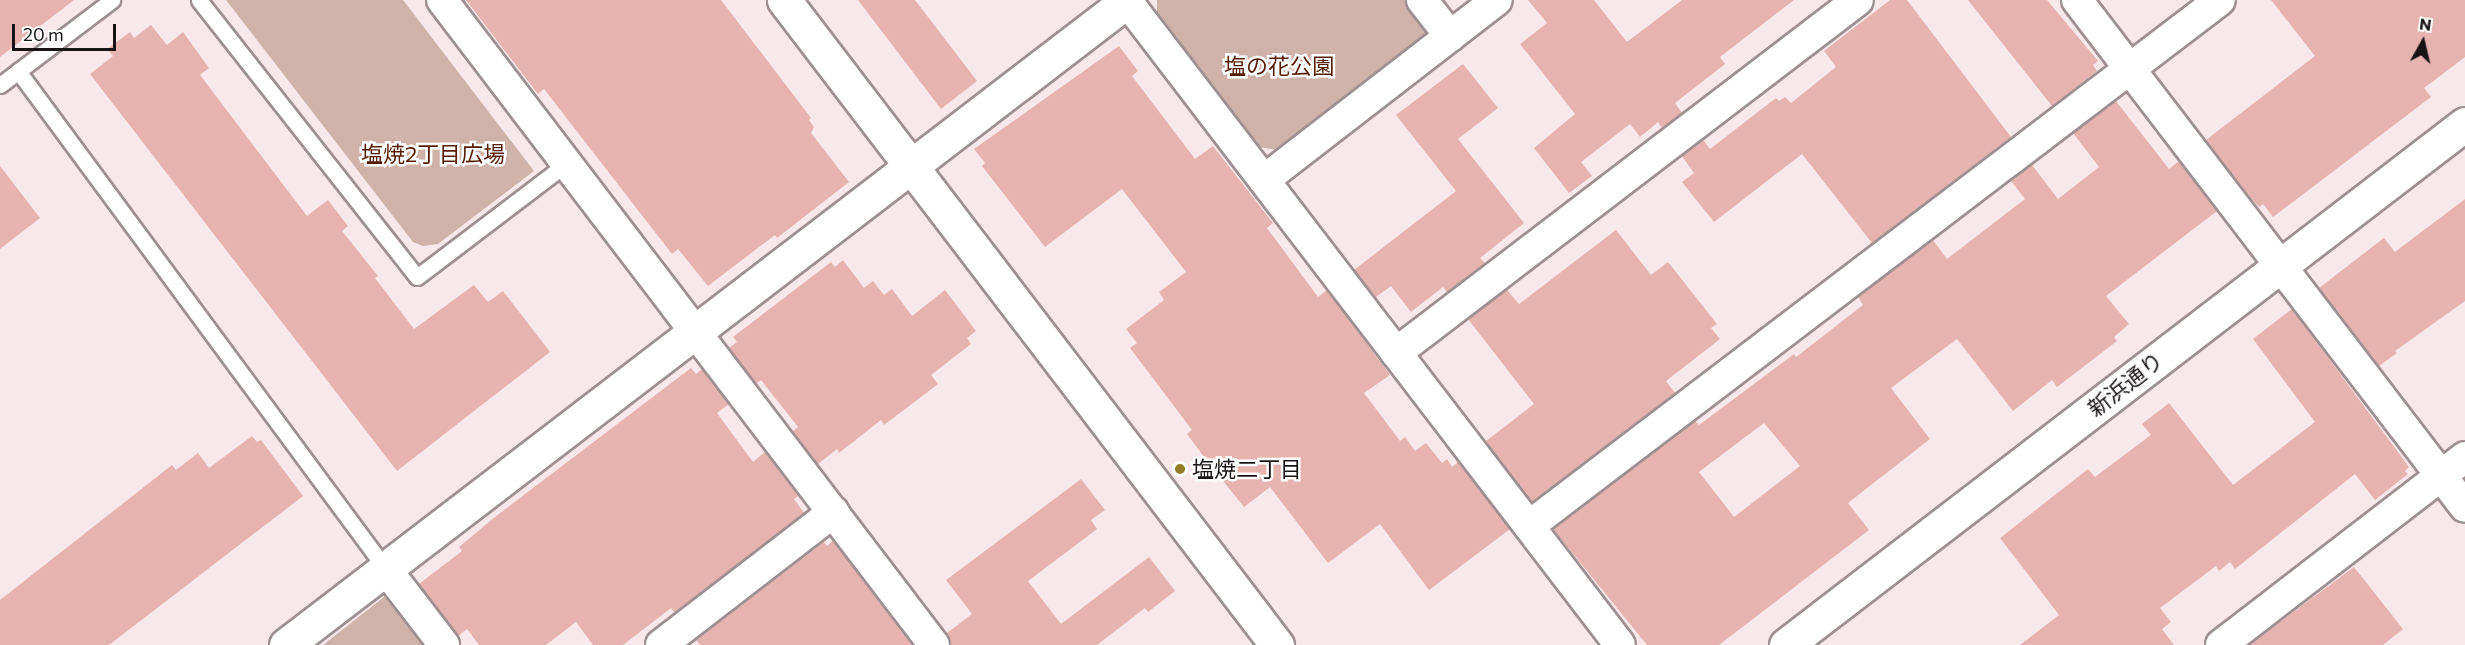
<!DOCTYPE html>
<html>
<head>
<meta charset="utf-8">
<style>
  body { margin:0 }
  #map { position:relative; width:2465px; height:645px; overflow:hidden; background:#f8e8eb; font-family:Commissioner,"Noto Sans JP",sans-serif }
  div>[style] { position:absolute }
  .green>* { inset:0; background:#cfb3a9 }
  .building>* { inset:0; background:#e6b3af }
  .roads { filter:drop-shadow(2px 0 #9e9092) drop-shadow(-2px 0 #9e9092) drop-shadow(0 2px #9e9092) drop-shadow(0 -2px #9e9092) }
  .lane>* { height:15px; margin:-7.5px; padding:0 7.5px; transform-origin:7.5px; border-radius:7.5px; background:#fff }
  .street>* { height:30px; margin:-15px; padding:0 15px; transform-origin:15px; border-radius:15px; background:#fff }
  .secondary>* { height:33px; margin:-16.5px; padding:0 16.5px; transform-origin:16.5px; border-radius:16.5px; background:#fff }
  .dots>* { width:16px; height:16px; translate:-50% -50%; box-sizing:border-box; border:3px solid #fff; border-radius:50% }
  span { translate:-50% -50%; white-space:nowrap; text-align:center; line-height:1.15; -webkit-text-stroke:5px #fff; paint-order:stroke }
  .park-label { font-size:22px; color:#541d03 }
  .street-label { font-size:22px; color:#181314 }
  .poi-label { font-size:22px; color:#181314 }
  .left { translate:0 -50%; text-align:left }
  .north { position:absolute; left:2393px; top:12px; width:60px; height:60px; -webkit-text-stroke:4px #fff; paint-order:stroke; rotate:8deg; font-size:16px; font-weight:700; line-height:24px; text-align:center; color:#181314 }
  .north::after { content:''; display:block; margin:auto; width:21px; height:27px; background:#181314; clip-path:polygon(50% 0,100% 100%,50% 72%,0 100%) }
  .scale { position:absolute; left:12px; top:24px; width:104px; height:27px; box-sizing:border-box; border:3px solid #181314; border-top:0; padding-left:8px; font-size:18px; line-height:21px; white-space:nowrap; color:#181314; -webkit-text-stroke:4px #fff; paint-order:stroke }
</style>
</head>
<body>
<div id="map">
  <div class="green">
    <div style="clip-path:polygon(226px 0,403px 0,534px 171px,438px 244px,423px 246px,413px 242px)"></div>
    <div style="clip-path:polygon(1157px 0,1411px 0,1429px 23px,1426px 37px,1279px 150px,1258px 147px,1157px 16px)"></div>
    <div style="clip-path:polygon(384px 597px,398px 599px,433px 645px,323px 645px)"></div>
  </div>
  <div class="building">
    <div style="clip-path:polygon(0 0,74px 0,0 57px)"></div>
    <div style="clip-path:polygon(466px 0,721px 0,811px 118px,809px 120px,814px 127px,811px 133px,849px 182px,777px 238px,775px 235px,708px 286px,678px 249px,672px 254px,544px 89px,538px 94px)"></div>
    <div style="clip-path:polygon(858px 0,915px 0,977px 81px,941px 109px)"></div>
    <div style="clip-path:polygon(1528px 0,1594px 0,1627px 42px,1682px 0,1794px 0,1720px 57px,1725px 64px,1675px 103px,1682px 113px,1662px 128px,1658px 122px,1640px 137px,1630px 124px,1581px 162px,1592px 176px,1569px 193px,1534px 148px,1575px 114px,1520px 44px,1547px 23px)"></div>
    <div style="clip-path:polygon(1890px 0,1907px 0,2011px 137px,1872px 243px,1802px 154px,1714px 222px,1682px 182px,1694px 173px,1682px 156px,1703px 140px,1710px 149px,1776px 98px,1779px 101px,1785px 97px,1791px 103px,1836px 67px,1824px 51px)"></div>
    <div style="clip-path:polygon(1968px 0,2047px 0,2098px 61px,2093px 65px,2097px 71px,2052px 106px)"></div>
    <div style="clip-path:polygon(2271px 0,2465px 0,2465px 57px,2424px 88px,2431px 97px,2273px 217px,2263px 204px,2259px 207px,2244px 190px,2206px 140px,2315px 56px)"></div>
    <div style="clip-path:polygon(151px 25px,167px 45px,183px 32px,209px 68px,200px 75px,307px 216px,328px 200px,348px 226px,342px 231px,378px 276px,375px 278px,414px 329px,474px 285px,488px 302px,503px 291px,550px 352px,397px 471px,90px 74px,113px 56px,107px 49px,130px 32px,134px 38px)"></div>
    <div style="clip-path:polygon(1119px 46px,1138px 71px,1132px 76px,1195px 159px,1213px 146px,1273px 223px,1267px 228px,1318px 297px,1327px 290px,1390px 375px,1364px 393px,1400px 441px,1405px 437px,1415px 451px,1426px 443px,1442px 463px,1447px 459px,1452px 467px,1458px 462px,1510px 529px,1429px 590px,1380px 524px,1328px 563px,1270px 487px,1244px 507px,1204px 457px,1187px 434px,1192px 430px,1130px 348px,1137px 343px,1126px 329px,1164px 300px,1159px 292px,1186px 272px,1122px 189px,1045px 247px,982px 166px,985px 163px,974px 149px)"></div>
    <div style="clip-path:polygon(1463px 64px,1498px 108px,1458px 139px,1524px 223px,1480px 258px,1485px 263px,1447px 292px,1443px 287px,1411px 312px,1391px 286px,1376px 297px,1354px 270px,1456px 191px,1396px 115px)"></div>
    <div style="clip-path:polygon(evenodd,2116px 101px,2169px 169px,2179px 161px,2217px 211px,2106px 296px,2129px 324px,2114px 337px,2117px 341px,2057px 387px,2052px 380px,2013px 411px,1957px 339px,1891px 388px,1930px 439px,1848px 503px,1869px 530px,1719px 645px,1647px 645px,1553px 529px,1695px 421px,1699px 425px,1794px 354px,1796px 357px,1863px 305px,1858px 297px,1933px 240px,1947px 259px,2025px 199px,2011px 181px,2032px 165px,2058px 199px,2099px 167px,2073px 133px,2116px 101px,1764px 423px,1800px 466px,1734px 517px,1699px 472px,1764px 423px)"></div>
    <div style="clip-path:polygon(0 166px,40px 218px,0 249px)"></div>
    <div style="clip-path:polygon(2465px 199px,2465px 301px,2395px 351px,2397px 353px,2379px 366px,2319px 288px,2384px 238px,2395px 252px)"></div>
    <div style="clip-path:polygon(1616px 230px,1651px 275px,1668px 262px,1717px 324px,1711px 328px,1720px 339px,1666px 381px,1675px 393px,1532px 502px,1486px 441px,1534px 404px,1468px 319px,1507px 290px,1519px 304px)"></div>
    <div style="clip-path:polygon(843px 260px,864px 288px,873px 281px,884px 295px,892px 289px,912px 316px,945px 290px,976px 331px,967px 338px,971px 344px,931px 375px,938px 384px,884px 425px,881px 420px,839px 453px,837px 449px,818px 464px,793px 431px,798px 427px,761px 380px,756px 384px,729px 348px,737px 342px,733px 337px,831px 262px,835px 267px)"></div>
    <div style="clip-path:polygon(2292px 309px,2409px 467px,2405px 471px,2408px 474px,2375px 500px,2355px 474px,2235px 569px,2230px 562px,2219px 571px,2216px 566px,2160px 608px,2171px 622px,2162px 629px,2174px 645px,2020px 645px,2059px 615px,2000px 538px,2088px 469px,2095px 477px,2151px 435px,2142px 424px,2169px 403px,2233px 485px,2315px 422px,2253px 339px)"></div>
    <div style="clip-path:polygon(691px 368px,696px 374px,702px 369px,729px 404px,717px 413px,753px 462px,765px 452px,798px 496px,794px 499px,804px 513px,675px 613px,671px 608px,623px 645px,593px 645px,576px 622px,546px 645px,479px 645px,467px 629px,458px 636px,419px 584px,462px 551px,459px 547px,495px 517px)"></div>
    <div style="clip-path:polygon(252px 436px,257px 442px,261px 440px,303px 496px,109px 645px,0 645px,0 600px,172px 465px,176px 470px,198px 453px,209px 468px)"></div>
    <div style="clip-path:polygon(1081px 479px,1105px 510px,1091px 520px,1097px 529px,1028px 581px,1061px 624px,1149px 557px,1175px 591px,1148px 612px,1145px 608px,1097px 645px,951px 645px,947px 633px,972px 614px,946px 580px)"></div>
    <div style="clip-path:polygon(833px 541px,912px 645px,700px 645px,696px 640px,824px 542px,827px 546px)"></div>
    <div style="clip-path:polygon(2354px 567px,2403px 629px,2383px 645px,2249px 645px)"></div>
  </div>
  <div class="roads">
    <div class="lane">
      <div style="left:199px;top:0;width:352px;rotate:51.8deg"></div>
      <div style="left:417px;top:277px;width:188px;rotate:-37.2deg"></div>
      <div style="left:18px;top:71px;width:618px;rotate:53.56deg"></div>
      <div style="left:0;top:85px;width:141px;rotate:-37.2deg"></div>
    </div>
    <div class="street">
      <div style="left:442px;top:0;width:811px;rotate:52.66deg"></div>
      <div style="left:1126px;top:0;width:812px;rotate:52.55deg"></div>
      <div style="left:1422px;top:0;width:46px;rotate:52.1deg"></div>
      <div style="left:2077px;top:0;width:638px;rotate:52.57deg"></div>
      <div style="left:1264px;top:180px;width:294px;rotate:-37.7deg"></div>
      <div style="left:1396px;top:353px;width:581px;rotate:-37.38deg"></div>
      <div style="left:1529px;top:526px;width:868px;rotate:-37.28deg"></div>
      <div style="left:385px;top:568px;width:97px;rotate:52.5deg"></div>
      <div style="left:661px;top:645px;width:218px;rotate:-37.6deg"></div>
      <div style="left:2221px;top:645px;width:308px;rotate:-37.6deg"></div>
    </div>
    <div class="secondary">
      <div style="left:784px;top:0;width:812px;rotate:52.61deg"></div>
      <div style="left:286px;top:645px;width:1061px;rotate:-37.45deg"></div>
      <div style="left:1786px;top:645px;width:856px;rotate:-37.5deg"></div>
    </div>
  </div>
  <div class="dots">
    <div style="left:1180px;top:469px;background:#907d24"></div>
  </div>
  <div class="park-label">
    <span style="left:1279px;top:66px">塩の花公園</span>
    <span style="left:433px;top:154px">塩焼2丁目広場</span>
  </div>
  <div class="street-label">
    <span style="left:2125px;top:384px;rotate:-38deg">新浜通り</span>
  </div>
  <div class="poi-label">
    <span class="left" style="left:1192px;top:469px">塩焼二丁目</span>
  </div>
  <div class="north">N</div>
  <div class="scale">20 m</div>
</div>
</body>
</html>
